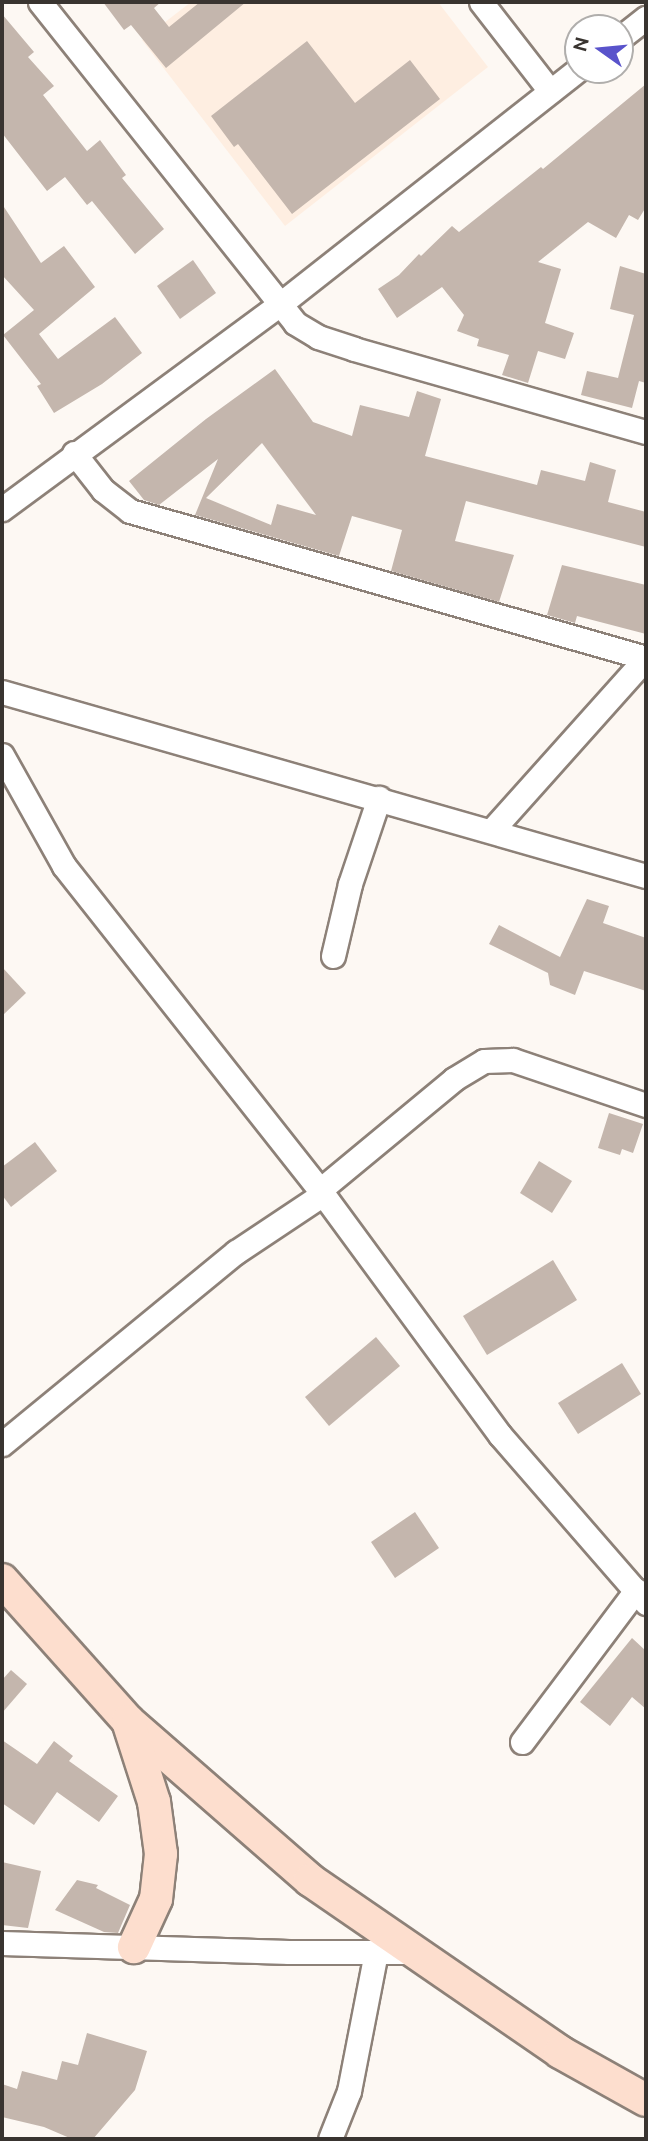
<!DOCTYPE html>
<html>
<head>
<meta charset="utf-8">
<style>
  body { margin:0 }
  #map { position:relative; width:648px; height:2141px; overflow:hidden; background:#fdf8f3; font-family:Ubuntu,sans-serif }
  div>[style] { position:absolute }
  .built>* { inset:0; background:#feeee1 }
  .building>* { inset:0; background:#c4b6ad }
  .roads { filter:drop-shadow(2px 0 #8d8178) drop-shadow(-2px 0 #8d8178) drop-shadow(0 2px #8d8178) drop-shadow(0 -2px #8d8178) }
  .street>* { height:23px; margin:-11.5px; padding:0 11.5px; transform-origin:11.5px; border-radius:11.5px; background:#fff }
  .secondary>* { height:32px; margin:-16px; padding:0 16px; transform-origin:16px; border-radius:16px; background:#fddece }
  span { translate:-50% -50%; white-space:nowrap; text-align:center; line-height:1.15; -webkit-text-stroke:6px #fff; paint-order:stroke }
  .frame { position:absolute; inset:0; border:4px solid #393430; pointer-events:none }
  .north { position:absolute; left:564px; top:14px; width:70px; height:70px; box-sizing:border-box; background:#fff; border:2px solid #b0aeac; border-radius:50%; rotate:285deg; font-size:19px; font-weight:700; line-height:28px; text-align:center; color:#393430 }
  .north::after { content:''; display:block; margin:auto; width:24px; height:32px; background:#5953cb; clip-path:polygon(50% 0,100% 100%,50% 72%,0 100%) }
</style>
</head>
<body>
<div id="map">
  <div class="built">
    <div style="clip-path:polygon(191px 2px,438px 2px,488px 67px,285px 226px,142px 40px)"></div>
  </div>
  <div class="building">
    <div style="clip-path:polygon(103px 2px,161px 2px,154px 8px,169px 27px,200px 2px,246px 2px,166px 68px,131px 25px,124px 30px)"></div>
    <div style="clip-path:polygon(2px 14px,34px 52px,28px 57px,54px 86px,43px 95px,87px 151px,100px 140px,126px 175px,122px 178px,164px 229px,135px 254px,92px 201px,87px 205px,65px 177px,47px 191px,2px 133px)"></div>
    <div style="clip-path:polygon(307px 41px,355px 103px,410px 60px,440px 99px,292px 214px,238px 144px,234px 147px,211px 116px)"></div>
    <div style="clip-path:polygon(646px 84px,646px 207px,638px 220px,629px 215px,616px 238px,588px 222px,538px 262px,561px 269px,545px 323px,574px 333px,565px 359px,538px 351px,528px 383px,502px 375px,509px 355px,477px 346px,479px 339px,457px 331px,464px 315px,442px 287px,397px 318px,378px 289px,399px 275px,419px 254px,421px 256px,452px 226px,459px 232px,541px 167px,543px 169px)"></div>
    <div style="clip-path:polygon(2px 204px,41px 263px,64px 246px,95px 287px,39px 334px,58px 359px,115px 317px,142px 353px,102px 384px,54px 413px,37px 386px,41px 384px,3px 335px,34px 310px,2px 275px)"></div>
    <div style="clip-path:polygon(193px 260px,216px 293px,180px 319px,157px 286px)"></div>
    <div style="clip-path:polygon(620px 266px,646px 274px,646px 383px,639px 381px,632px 408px,581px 395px,587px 371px,618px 378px,634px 315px,610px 309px)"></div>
    <div style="clip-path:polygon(evenodd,275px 369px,313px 422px,352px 436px,360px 405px,409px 417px,417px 391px,441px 399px,425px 456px,537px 485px,541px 470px,585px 481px,590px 462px,616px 470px,608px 502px,646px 512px,646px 547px,466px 501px,455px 541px,514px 555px,499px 602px,391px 571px,402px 530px,352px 516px,339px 556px,195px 515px,218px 459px,159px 505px,144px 500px,129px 481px,206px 419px,275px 369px,262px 443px,316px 515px,277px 504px,271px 525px,206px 498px,262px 443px)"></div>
    <div style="clip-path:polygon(562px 565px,646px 585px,646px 634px,577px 616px,575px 623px,547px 615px)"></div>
    <div style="clip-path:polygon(587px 899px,609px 906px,603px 923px,646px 938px,646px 991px,584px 971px,575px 995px,550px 985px,548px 973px,489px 944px,499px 925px,560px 957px)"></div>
    <div style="clip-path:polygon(2px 967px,26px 993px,2px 1016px)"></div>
    <div style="clip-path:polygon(609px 1113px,643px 1124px,633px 1153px,622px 1149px,620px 1155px,598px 1148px)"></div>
    <div style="clip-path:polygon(35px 1142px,57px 1171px,11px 1207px,2px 1195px,2px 1167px)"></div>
    <div style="clip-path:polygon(539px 1161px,572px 1181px,552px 1213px,520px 1193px)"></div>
    <div style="clip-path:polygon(553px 1260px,577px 1300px,487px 1355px,463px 1316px)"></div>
    <div style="clip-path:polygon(376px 1337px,400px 1366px,329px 1426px,305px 1397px)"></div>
    <div style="clip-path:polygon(622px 1363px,641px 1394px,578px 1434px,558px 1403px)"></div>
    <div style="clip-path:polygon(415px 1512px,439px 1548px,395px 1578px,371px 1542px)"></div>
    <div style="clip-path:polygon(632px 1638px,646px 1651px,646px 1709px,632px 1697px,610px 1726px,580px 1702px)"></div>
    <div style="clip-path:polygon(11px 1670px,27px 1684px,2px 1713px,2px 1680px)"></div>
    <div style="clip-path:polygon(2px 1740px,37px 1764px,54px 1741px,73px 1756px,69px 1761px,118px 1796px,99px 1822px,57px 1792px,34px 1825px,2px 1803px)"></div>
    <div style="clip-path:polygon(2px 1862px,41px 1871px,28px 1928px,2px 1925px)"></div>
    <div style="clip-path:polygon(77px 1880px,98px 1885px,96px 1888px,130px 1905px,118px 1933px,104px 1932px,55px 1910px)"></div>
    <div style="clip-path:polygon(87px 2033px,147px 2051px,135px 2090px,93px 2139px,72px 2139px,44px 2127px,2px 2117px,2px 2084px,17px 2089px,22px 2071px,57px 2080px,62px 2061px,78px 2065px)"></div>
  </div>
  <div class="roads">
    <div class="street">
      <div style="left:40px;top:2px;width:410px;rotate:51.5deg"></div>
      <div style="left:295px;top:323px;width:27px;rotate:31deg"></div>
      <div style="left:318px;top:337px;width:38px;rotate:18deg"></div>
      <div style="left:354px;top:349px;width:304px;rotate:15.9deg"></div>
      <div style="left:481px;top:2px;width:113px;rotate:52.2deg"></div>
      <div style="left:620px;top:38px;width:33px;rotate:-38deg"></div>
      <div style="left:74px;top:453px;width:47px;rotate:51.9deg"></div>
      <div style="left:103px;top:490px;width:34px;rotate:38deg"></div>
      <div style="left:130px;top:511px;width:537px;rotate:15.9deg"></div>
      <div style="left:2px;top:509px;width:344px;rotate:-36.4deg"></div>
      <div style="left:279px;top:305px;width:380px;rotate:-38.2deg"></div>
      <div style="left:2px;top:692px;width:670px;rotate:15.95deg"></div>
      <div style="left:2px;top:755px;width:127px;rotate:60.8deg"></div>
      <div style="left:64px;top:866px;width:413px;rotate:51.7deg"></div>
      <div style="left:320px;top:1190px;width:304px;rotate:53.7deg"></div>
      <div style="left:500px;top:1435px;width:223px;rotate:49deg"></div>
      <div style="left:492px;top:830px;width:231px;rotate:-48.2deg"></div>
      <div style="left:333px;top:956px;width:74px;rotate:-76.7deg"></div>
      <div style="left:350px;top:884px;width:91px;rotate:-71.4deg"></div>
      <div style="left:320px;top:1190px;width:174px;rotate:-39.6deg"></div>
      <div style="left:454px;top:1079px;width:35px;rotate:-31deg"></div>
      <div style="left:484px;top:1061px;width:29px;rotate:-2deg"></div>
      <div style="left:513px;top:1060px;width:140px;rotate:18.7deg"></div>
      <div style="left:2px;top:1444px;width:303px;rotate:-39.4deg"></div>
      <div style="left:236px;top:1252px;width:105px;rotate:-33.7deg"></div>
      <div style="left:522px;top:1742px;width:190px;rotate:-53.1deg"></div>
      <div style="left:2px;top:1943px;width:287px;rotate:1.8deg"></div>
      <div style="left:289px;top:1952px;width:123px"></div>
      <div style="left:330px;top:2139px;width:52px;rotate:-68.4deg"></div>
      <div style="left:349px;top:2091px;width:142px;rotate:-79deg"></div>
    </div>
    <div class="secondary">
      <div style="left:2px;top:1580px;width:189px;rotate:48.2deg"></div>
      <div style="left:128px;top:1721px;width:242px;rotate:41.1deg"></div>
      <div style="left:310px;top:1880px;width:303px;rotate:34.5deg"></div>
      <div style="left:560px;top:2052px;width:98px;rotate:29.2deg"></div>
      <div style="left:128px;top:1721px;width:85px;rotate:72.2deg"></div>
      <div style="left:154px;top:1802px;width:52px;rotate:82.3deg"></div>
      <div style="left:161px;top:1854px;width:45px;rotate:96.3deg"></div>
      <div style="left:156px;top:1899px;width:53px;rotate:114.6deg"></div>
    </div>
  </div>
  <div class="frame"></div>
  <div class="north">N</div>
</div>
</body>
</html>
